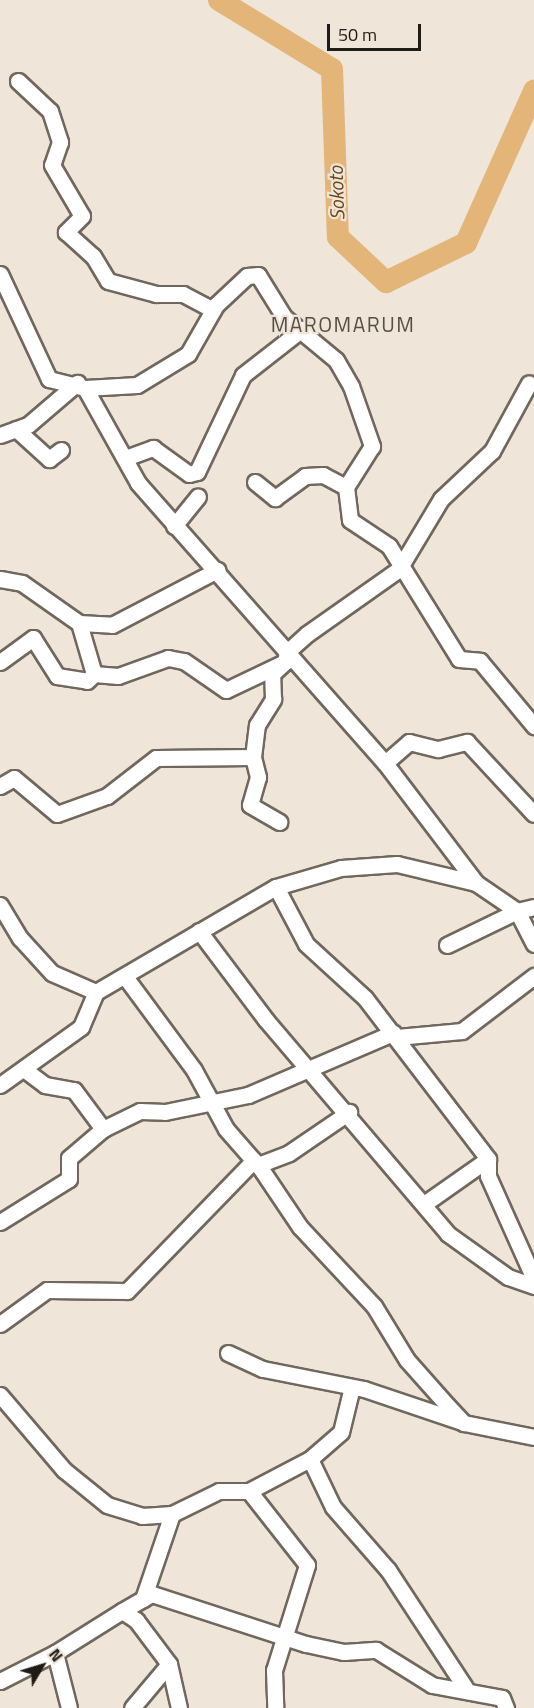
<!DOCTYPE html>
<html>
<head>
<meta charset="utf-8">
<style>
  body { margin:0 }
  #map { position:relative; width:534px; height:1708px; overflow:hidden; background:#efe5d9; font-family:"Titillium Web",sans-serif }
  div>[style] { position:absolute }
  .river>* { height:22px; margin:-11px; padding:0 11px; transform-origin:11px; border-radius:11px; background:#e4b578 }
  .roads { filter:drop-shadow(2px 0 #70675d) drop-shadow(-2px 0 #70675d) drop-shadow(0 2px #70675d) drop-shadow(0 -2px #70675d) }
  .street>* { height:15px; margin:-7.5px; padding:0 7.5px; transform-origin:7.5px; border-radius:7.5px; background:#fff }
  span { translate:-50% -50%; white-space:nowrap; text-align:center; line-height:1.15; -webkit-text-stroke:4.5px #efe5d9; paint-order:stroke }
  .water-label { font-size:20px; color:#69481b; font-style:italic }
  .quarter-label { font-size:21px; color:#574f45; letter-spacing:1.5px }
  .north { position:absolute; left:12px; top:1636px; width:60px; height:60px; -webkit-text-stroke:4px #efe5d9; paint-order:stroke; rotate:52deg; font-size:16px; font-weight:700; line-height:24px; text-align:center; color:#1f1b17 }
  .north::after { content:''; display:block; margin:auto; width:21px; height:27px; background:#1f1b17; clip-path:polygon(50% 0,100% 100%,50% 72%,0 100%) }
  .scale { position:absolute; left:327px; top:24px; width:94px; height:27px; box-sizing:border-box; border:3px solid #1f1b17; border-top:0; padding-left:8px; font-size:18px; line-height:21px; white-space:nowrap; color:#1f1b17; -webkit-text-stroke:4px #efe5d9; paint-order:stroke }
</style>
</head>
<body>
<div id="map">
  <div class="river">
    <div style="left:219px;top:0;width:132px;rotate:31.4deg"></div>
    <div style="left:332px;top:69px;width:168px;rotate:88deg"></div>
    <div style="left:338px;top:237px;width:66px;rotate:43.2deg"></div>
    <div style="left:386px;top:282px;width:89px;rotate:-26deg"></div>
    <div style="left:466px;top:243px;width:167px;rotate:-65.9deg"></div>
  </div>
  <div class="roads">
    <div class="street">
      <div style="left:18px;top:81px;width:44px;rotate:43.2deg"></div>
      <div style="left:50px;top:111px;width:33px;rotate:72deg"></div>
      <div style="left:60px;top:142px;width:24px;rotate:109deg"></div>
      <div style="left:52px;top:165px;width:59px;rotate:59.5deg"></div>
      <div style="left:82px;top:216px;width:23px;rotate:135deg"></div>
      <div style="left:66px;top:232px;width:36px;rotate:42deg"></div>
      <div style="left:93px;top:256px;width:29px;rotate:59deg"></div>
      <div style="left:108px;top:281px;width:50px;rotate:15.2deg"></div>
      <div style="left:156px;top:294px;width:27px"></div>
      <div style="left:183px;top:294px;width:34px;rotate:28deg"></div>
      <div style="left:0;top:274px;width:116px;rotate:65deg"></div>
      <div style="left:49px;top:379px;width:37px;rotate:14deg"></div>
      <div style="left:85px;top:388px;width:109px;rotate:60.8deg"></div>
      <div style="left:138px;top:483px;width:373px;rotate:48.6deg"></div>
      <div style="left:385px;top:763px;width:151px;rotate:52.8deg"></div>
      <div style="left:476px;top:883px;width:50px;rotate:34.3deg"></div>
      <div style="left:517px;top:911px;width:17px;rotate:-13deg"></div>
      <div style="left:85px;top:388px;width:52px;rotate:-3.3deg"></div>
      <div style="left:137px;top:385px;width:60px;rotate:-31.3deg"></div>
      <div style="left:188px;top:354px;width:56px;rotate:-60.3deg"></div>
      <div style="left:216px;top:305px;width:42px;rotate:-43.1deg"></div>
      <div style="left:247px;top:276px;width:11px;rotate:-5deg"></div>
      <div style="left:258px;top:275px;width:49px;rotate:58.2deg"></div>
      <div style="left:284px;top:317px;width:67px;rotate:39.6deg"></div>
      <div style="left:336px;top:360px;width:30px;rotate:60deg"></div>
      <div style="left:351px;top:386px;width:64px;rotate:70.7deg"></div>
      <div style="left:372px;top:446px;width:49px;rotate:122.4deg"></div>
      <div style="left:346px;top:487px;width:33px;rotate:83deg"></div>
      <div style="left:350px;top:520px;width:47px;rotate:33.7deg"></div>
      <div style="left:389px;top:546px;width:133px;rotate:58.2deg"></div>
      <div style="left:459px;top:659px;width:21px;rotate:5deg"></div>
      <div style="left:480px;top:661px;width:85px;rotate:50.3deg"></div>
      <div style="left:16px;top:429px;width:45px;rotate:42.3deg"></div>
      <div style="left:49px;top:459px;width:15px;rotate:-37deg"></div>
      <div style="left:0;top:435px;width:30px;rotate:-20deg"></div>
      <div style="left:28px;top:425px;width:65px;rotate:-40.6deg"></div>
      <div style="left:128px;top:457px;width:27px;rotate:-20deg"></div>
      <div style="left:153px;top:448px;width:44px;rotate:35.8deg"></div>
      <div style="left:189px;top:474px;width:8px;rotate:-14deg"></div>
      <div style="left:197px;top:472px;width:107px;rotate:-64.6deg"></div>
      <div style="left:243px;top:375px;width:75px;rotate:-37.9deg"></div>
      <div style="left:255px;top:482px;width:26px;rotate:39deg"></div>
      <div style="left:275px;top:498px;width:37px;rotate:-36deg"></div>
      <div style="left:305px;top:476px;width:18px;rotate:-3deg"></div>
      <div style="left:323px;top:475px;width:26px;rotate:28deg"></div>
      <div style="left:174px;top:526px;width:38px;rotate:-51deg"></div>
      <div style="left:0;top:579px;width:22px;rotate:10deg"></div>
      <div style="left:22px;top:583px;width:70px;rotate:35.1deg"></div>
      <div style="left:79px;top:623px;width:33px;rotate:3deg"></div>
      <div style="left:112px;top:625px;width:119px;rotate:-27.6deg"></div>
      <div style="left:79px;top:623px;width:53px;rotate:73.6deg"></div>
      <div style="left:0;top:662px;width:41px;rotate:-36deg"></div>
      <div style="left:33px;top:638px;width:45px;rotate:57.7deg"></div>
      <div style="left:57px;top:676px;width:30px;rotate:9deg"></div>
      <div style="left:87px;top:681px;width:10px;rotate:-45deg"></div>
      <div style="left:94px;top:674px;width:24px;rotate:5deg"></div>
      <div style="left:118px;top:676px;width:53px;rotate:-19.8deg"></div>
      <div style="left:168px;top:658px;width:16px;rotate:11deg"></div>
      <div style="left:184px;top:661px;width:51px;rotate:34.6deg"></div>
      <div style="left:226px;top:690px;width:65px;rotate:-25.4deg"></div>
      <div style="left:285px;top:662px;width:10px;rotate:-79deg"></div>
      <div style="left:287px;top:652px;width:27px;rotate:-42deg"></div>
      <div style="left:307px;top:634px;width:113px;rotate:-35.2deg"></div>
      <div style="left:399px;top:569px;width:82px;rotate:-59deg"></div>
      <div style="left:441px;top:499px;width:70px;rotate:-43.3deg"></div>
      <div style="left:492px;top:451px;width:77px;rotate:-61.4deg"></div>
      <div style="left:253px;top:757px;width:32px;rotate:-83deg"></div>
      <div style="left:257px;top:725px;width:31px;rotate:-58deg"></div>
      <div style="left:273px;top:699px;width:25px;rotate:-92deg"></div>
      <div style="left:272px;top:674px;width:18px;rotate:-43deg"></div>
      <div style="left:253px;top:757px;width:21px;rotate:76deg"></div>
      <div style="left:258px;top:777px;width:29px;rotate:106deg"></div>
      <div style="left:250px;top:805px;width:34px;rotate:30deg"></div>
      <div style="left:385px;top:763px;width:32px;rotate:-41deg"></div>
      <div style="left:409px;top:742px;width:30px;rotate:14deg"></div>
      <div style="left:438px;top:749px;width:30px;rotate:-14deg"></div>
      <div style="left:467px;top:742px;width:98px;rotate:47.1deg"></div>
      <div style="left:0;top:786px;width:16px;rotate:-30deg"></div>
      <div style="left:14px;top:778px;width:56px;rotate:39.9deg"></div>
      <div style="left:57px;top:814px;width:53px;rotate:-19.8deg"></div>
      <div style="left:107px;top:796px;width:62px;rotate:-37.8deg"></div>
      <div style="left:156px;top:758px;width:97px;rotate:-0.6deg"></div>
      <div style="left:276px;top:887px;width:64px;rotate:62.2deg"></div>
      <div style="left:306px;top:944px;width:80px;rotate:42.5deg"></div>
      <div style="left:365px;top:998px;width:203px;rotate:52.6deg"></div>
      <div style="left:488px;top:1159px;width:17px;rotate:90deg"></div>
      <div style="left:488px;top:1176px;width:113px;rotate:65.9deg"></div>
      <div style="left:0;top:905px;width:39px;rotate:59deg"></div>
      <div style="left:20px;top:938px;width:47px;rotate:47.6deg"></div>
      <div style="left:52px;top:973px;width:48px;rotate:23.4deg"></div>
      <div style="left:199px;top:931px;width:111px;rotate:53deg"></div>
      <div style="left:266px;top:1020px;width:281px;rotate:49.6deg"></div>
      <div style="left:448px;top:1234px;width:74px;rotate:35.6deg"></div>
      <div style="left:508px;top:1277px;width:28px;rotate:19deg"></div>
      <div style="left:447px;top:945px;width:78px;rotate:-25.9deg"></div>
      <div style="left:517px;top:911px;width:37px;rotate:63deg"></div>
      <div style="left:126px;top:978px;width:114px;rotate:53.5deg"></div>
      <div style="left:194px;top:1070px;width:67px;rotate:61.5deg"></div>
      <div style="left:226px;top:1129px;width:53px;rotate:48.8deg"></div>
      <div style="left:261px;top:1169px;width:70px;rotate:56.1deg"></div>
      <div style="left:300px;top:1227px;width:108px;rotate:46.9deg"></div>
      <div style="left:374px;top:1306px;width:63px;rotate:58.6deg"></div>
      <div style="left:407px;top:1360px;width:60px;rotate:48.4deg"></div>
      <div style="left:447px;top:1405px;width:25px;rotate:47deg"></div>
      <div style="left:464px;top:1423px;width:71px;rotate:11.3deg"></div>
      <div style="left:397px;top:1037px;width:65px;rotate:-5.3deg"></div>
      <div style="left:462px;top:1031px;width:91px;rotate:-37.4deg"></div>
      <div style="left:25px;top:1070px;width:25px;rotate:37deg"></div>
      <div style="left:45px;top:1085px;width:29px;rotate:10deg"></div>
      <div style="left:74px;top:1090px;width:49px;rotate:53.4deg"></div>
      <div style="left:0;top:1085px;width:100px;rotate:-35.6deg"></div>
      <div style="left:81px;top:1027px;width:38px;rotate:-67deg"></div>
      <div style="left:96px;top:992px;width:208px;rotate:-30.3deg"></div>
      <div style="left:276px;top:887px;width:68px;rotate:-16.3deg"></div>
      <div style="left:341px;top:868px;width:56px;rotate:-4.1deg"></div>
      <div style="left:397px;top:864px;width:81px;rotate:13.5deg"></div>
      <div style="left:258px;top:1165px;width:33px;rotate:-21deg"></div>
      <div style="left:289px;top:1153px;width:73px;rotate:-34.3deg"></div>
      <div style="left:424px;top:1204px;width:78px;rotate:-35.1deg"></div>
      <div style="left:0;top:1222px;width:81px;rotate:-31.9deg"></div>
      <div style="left:69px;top:1179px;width:21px;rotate:-90deg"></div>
      <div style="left:69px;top:1158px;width:45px;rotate:-40.5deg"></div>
      <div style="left:103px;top:1129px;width:41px;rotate:-25.9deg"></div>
      <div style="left:140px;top:1111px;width:25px;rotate:2deg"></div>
      <div style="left:165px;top:1112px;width:85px;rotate:-11.6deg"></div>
      <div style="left:248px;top:1095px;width:158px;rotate:-23.2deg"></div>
      <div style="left:0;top:1324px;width:58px;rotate:-35.9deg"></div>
      <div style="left:47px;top:1290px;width:80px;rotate:0.7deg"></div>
      <div style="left:127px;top:1291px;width:182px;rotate:-45.9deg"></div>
      <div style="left:228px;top:1353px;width:38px;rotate:25deg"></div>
      <div style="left:263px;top:1369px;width:103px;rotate:11.2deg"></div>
      <div style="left:364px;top:1389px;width:103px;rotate:18.6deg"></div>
      <div style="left:0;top:1395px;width:99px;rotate:49.5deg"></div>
      <div style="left:64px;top:1470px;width:55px;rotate:39.1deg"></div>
      <div style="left:107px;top:1505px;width:37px;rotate:17deg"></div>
      <div style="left:142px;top:1516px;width:30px;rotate:-4deg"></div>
      <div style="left:310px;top:1459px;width:41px;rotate:-41.1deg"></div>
      <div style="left:341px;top:1432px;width:46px;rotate:-76.3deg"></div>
      <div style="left:249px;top:1491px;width:69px;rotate:-27.7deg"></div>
      <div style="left:310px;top:1459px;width:53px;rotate:64.4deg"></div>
      <div style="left:333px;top:1507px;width:84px;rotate:48.9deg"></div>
      <div style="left:388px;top:1570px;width:140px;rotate:56.7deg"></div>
      <div style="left:143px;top:1599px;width:90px;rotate:-71.2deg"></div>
      <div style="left:172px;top:1514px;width:52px;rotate:-26.1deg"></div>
      <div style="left:219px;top:1491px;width:30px"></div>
      <div style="left:249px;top:1491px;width:94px;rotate:51.9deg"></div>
      <div style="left:307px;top:1565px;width:110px;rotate:107.4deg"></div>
      <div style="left:274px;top:1670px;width:38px;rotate:88deg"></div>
      <div style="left:122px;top:1611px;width:34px;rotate:-30deg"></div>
      <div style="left:152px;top:1594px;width:162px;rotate:18deg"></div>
      <div style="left:306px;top:1644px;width:39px;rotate:12deg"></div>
      <div style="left:344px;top:1652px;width:32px;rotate:-4deg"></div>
      <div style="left:376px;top:1650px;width:66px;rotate:32deg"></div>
      <div style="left:432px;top:1685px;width:71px;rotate:10.5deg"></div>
      <div style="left:502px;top:1698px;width:11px;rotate:68deg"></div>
      <div style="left:55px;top:1653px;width:79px;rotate:-32.1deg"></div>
      <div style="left:122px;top:1611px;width:17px;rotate:33deg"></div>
      <div style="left:136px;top:1620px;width:55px;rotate:53.1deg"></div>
      <div style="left:169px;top:1664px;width:57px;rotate:130.1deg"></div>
      <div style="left:169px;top:1664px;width:45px;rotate:77.2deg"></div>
      <div style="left:0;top:1681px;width:62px;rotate:-27deg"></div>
      <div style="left:55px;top:1653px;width:57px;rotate:75.7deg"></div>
    </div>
  </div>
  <div class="water-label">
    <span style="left:336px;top:193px;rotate:-92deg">Sokoto</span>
  </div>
  <div class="quarter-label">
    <span style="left:343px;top:324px">MAROMARUM</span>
  </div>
  <div class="north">N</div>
  <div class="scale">50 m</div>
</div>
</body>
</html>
